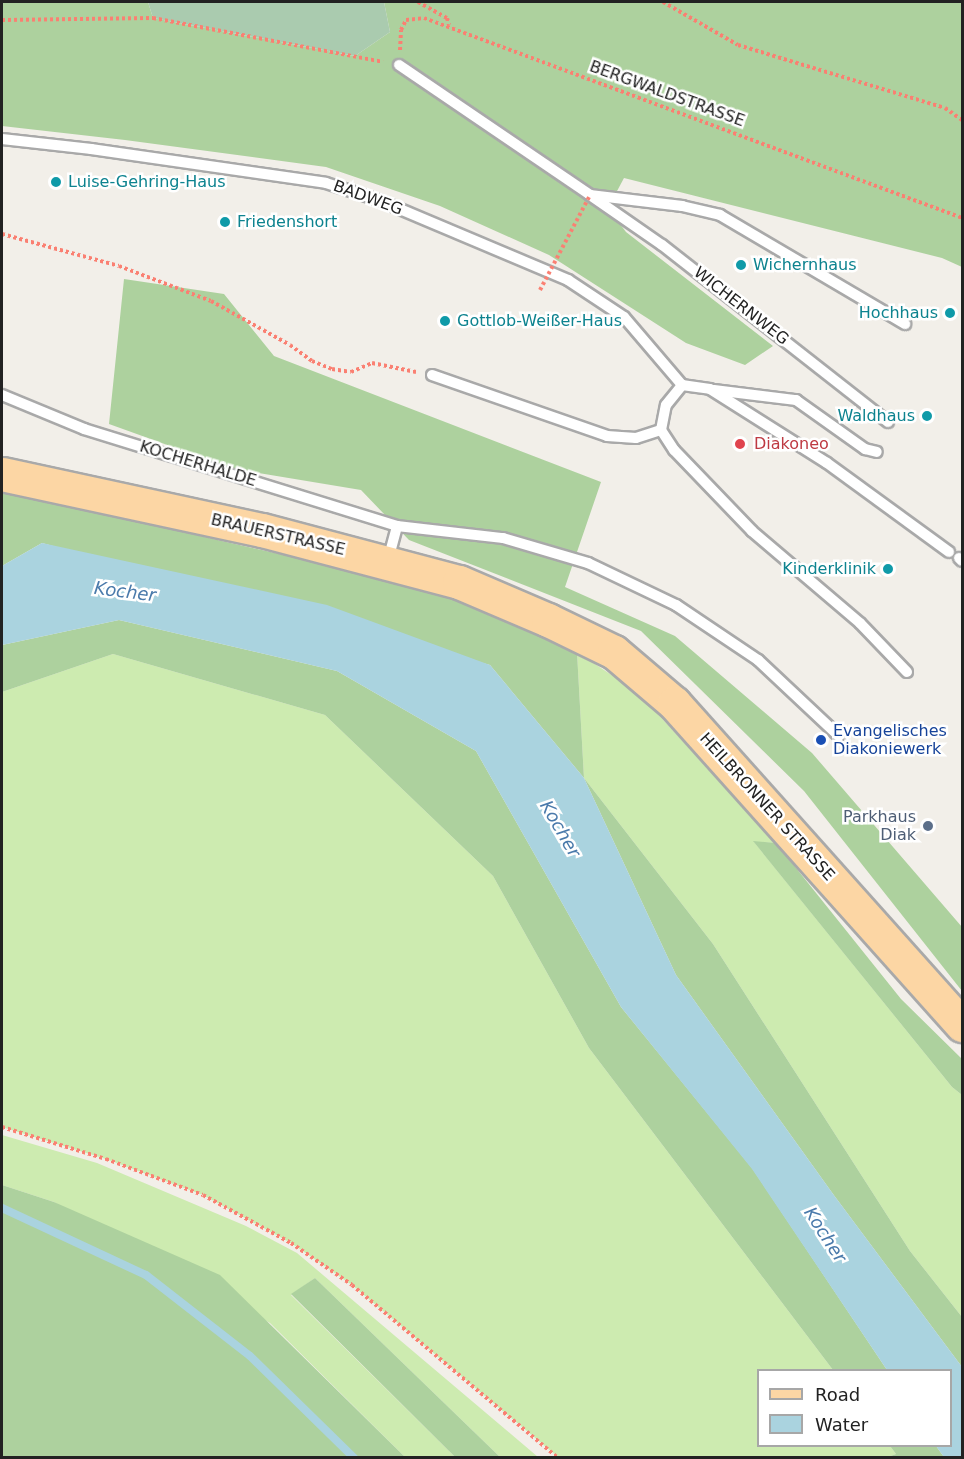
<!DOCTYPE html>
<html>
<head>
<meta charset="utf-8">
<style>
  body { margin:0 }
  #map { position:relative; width:964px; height:1459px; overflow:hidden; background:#f2efe9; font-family:"DejaVu Sans",sans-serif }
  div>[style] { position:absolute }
  .grass>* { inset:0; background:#cdebb0 }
  .forest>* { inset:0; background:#add19e }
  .cemetery>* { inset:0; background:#aacbaf }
  .water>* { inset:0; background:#aad3df }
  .stream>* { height:8px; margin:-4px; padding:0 4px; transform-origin:4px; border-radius:4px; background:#aad3df }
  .path>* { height:4px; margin-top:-2px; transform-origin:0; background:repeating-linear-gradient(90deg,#fa8072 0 3px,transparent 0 6px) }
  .roads { filter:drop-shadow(2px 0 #a9a9a9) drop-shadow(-2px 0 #a9a9a9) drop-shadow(0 2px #a9a9a9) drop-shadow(0 -2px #a9a9a9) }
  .lane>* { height:10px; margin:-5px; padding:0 5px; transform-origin:5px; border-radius:5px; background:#fff }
  .primary>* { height:33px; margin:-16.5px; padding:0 16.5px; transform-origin:16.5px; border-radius:16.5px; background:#fcd6a4 }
  .path-bridge>* { height:4px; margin-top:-2px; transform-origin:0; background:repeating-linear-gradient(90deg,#fa8072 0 3px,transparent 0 6px) }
  .dots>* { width:16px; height:16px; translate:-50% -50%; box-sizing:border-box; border:3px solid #fff; border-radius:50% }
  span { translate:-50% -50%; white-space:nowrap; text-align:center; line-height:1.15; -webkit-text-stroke:5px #fff; paint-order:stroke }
  .street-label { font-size:16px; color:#222 }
  .culture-label { font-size:16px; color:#0d838f }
  .left { translate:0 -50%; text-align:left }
  .right { translate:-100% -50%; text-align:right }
  .health-label { font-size:16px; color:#be3a42 }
  .transit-label { font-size:16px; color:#164399 }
  .service-label { font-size:16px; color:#4e5e75 }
  .water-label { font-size:18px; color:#4a7aab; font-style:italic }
  .frame { position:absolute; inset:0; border:3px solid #222; pointer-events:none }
  .legend { position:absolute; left:757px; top:1369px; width:195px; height:78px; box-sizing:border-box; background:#fff; border:2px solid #a7a7a7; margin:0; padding:8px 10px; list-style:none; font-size:18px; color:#222 }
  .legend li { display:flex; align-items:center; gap:12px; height:30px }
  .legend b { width:30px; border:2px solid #a7a7a7 }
</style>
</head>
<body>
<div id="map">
  <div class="grass">
    <div style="clip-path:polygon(577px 652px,619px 680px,656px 712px,776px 843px,754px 842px,952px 1087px,962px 1095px,962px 1317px,910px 1251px,713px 944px,584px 778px)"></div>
    <div style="clip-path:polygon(113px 654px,325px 715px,493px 876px,589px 1048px,833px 1370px,758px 1370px,758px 1446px,890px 1446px,896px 1454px,885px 1458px,558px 1457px,352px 1285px,291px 1243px,203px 1195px,106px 1159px,2px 1127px,2px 692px)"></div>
    <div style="clip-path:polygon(2px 1135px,97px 1163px,246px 1226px,297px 1253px,538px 1457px,500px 1457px,315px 1278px,291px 1295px,455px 1457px,405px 1457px,270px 1323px,54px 1202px,2px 1185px)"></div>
  </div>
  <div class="forest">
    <div style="clip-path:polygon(2px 2px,148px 2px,153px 18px,355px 56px,390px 32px,384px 2px,962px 2px,962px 267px,942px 258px,624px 178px,608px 208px,626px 232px,773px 346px,745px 365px,686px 343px,549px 255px,440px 206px,326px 167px,125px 140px,2px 126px)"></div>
    <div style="clip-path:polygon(124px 279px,224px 294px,274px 356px,601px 482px,565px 587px,675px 636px,812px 753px,962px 927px,962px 991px,804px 791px,641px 631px,409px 540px,361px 490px,234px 469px,109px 424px)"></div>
    <div style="clip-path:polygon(2px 491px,398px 581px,496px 609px,577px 652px,584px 778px,713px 944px,910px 1251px,962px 1317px,962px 1367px,833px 1194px,676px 975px,584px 778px,490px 665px,42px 543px,2px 566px)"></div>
    <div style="clip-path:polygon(119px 620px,337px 671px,476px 751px,621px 1007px,752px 1168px,887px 1370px,833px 1370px,589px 1048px,493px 876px,325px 715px,113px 654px,2px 692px,2px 645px)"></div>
    <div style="clip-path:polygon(753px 841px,776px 843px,901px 999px,962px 1059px,962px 1095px,952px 1087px)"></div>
    <div style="clip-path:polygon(2px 1185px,54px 1202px,220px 1275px,405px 1457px,2px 1457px)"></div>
    <div style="clip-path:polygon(315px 1278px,500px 1457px,455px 1457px,291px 1294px)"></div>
    <div style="clip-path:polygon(890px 1446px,936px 1446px,944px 1457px,885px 1458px,896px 1454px)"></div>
  </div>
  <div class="cemetery">
    <div style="clip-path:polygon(148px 2px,384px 2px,390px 32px,355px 56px,153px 18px)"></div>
  </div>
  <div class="water">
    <div style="clip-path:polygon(42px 543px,327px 605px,490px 665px,584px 778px,676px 975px,833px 1194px,962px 1367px,962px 1457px,944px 1457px,936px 1446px,950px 1446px,950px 1370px,887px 1370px,752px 1169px,621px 1007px,476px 751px,337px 671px,119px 620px,2px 645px,2px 566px)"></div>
  </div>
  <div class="stream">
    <div style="left:2px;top:1208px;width:159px;rotate:25deg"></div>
    <div style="left:146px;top:1275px;width:132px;rotate:37.9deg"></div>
    <div style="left:250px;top:1356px;width:146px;rotate:44.4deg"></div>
  </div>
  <div class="path">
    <div style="left:418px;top:2px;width:33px;rotate:29deg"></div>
    <div style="left:447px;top:18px;width:7px;rotate:74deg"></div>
    <div style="left:663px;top:2px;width:86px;rotate:29.8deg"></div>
    <div style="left:738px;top:45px;width:216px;rotate:16.9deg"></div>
    <div style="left:945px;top:108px;width:21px;rotate:35deg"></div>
    <div style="left:2px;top:20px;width:151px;rotate:-0.8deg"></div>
    <div style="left:153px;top:18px;width:234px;rotate:10.8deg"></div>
    <div style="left:400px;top:50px;width:20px;rotate:-87deg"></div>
    <div style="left:401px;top:30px;width:11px;rotate:-63deg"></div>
    <div style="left:406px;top:20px;width:18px;rotate:-6deg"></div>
    <div style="left:424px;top:18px;width:574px;rotate:20.39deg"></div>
    <div style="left:2px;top:234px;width:121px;rotate:15.3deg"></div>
    <div style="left:119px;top:266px;width:98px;rotate:20.8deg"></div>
    <div style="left:211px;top:301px;width:90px;rotate:29.1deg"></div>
    <div style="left:290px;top:345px;width:27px;rotate:36deg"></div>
    <div style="left:312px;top:361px;width:22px;rotate:22deg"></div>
    <div style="left:332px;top:369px;width:19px;rotate:9deg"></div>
    <div style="left:351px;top:372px;width:23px;rotate:-23deg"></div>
    <div style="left:372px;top:363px;width:45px;rotate:11.6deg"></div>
    <div style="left:2px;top:1127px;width:109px;rotate:17.1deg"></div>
    <div style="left:106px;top:1159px;width:103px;rotate:20.4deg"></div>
    <div style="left:203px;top:1195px;width:100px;rotate:28.6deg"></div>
    <div style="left:291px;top:1243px;width:74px;rotate:34.5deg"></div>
    <div style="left:352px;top:1285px;width:269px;rotate:40deg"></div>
  </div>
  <div class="roads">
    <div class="lane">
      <div style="left:399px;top:65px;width:231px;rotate:34.2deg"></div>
      <div style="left:2px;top:139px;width:90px;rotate:6.4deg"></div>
      <div style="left:91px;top:149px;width:237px;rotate:8.2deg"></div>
      <div style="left:326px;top:183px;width:58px;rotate:18.1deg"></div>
      <div style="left:381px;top:201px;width:203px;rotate:22.9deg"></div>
      <div style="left:568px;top:280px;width:67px;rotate:33.5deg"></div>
      <div style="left:624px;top:317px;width:89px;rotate:49.5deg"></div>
      <div style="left:432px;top:375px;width:185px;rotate:19.2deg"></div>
      <div style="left:607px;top:436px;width:29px;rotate:4deg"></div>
      <div style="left:636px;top:438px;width:26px;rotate:-18deg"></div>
      <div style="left:714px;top:390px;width:83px;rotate:7deg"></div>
      <div style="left:796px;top:400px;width:85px;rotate:35.4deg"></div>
      <div style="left:865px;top:449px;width:12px;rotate:14deg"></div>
      <div style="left:2px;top:395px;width:89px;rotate:22.5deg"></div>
      <div style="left:84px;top:429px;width:328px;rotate:17.2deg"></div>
      <div style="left:397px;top:526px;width:107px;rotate:6.5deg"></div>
      <div style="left:503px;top:538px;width:89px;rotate:16.4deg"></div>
      <div style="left:588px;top:563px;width:98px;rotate:25.5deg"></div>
      <div style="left:676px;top:605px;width:99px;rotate:33.9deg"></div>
      <div style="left:758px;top:660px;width:111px;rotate:43.2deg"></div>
      <div style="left:888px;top:422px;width:287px;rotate:-141.9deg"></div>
      <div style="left:662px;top:245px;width:88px;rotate:-145.2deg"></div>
      <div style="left:590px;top:195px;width:93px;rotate:6.8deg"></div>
      <div style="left:682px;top:206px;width:39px;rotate:13deg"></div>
      <div style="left:720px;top:215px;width:215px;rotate:30.5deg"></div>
      <div style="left:959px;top:558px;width:4px;rotate:45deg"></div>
      <div style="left:388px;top:560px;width:35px;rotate:-75deg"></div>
      <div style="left:907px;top:672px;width:68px;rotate:-133.8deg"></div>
      <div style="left:860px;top:623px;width:142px;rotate:-139.6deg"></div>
      <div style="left:752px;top:531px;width:112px;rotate:-133.9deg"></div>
      <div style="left:674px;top:450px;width:24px;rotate:-123deg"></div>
      <div style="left:661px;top:430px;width:25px;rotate:-79deg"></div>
      <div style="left:666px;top:405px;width:26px;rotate:-51deg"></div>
      <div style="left:682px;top:385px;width:28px;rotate:8deg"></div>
      <div style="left:710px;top:389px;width:138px;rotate:32.3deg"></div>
      <div style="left:827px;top:463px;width:151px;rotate:36.1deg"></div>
    </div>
    <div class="primary">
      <div style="left:2px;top:474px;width:266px;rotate:12.2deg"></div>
      <div style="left:262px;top:530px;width:204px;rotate:14.8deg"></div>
      <div style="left:459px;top:582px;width:97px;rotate:23.1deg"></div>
      <div style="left:548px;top:620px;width:73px;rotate:25.9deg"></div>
      <div style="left:614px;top:652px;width:79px;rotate:40.4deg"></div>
      <div style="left:674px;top:703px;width:432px;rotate:48.2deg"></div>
    </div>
  </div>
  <div class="path-bridge">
    <div style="left:540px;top:290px;width:107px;rotate:-62.2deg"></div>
  </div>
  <div class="dots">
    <div style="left:56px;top:182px;background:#0f9aa8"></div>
    <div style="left:225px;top:222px;background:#0f9aa8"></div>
    <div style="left:741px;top:265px;background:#0f9aa8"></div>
    <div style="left:950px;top:313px;background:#0f9aa8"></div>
    <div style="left:445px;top:321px;background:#0f9aa8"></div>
    <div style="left:927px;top:416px;background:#0f9aa8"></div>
    <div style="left:740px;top:444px;background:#e0444e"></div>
    <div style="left:888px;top:569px;background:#0f9aa8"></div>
    <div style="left:821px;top:740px;background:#1a4fb4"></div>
    <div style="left:928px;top:826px;background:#5c6f8a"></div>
  </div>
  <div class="street-label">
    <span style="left:667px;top:94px;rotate:20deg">BERGWALDSTRASSE</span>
    <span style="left:368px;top:198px;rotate:20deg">BADWEG</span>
    <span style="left:741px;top:306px;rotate:38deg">WICHERNWEG</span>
    <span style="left:198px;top:464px;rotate:17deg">KOCHERHALDE</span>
    <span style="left:278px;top:535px;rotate:13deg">BRAUERSTRASSE</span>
    <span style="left:767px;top:807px;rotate:48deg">HEILBRONNER STRASSE</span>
  </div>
  <div class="culture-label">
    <span class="left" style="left:68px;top:182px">Luise-Gehring-Haus</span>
    <span class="left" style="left:237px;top:222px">Friedenshort</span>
    <span class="left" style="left:753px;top:265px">Wichernhaus</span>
    <span class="right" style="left:938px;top:313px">Hochhaus</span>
    <span class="left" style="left:457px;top:321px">Gottlob-Weißer-Haus</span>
    <span class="right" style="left:915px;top:416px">Waldhaus</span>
    <span class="right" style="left:876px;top:569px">Kinderklinik</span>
  </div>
  <div class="health-label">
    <span class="left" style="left:754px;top:444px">Diakoneo</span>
  </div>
  <div class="transit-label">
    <span class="left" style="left:833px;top:740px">Evangelisches<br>Diakoniewerk</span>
  </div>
  <div class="service-label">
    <span class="right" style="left:916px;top:826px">Parkhaus<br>Diak</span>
  </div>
  <div class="water-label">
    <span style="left:125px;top:592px;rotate:7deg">Kocher</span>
    <span style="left:560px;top:829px;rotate:60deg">Kocher</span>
    <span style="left:825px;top:1235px;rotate:57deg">Kocher</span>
  </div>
  <div class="frame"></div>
  <ul class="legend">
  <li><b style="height:8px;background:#fcd6a4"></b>Road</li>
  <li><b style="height:16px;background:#aad3df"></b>Water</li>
  </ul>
</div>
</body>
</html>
